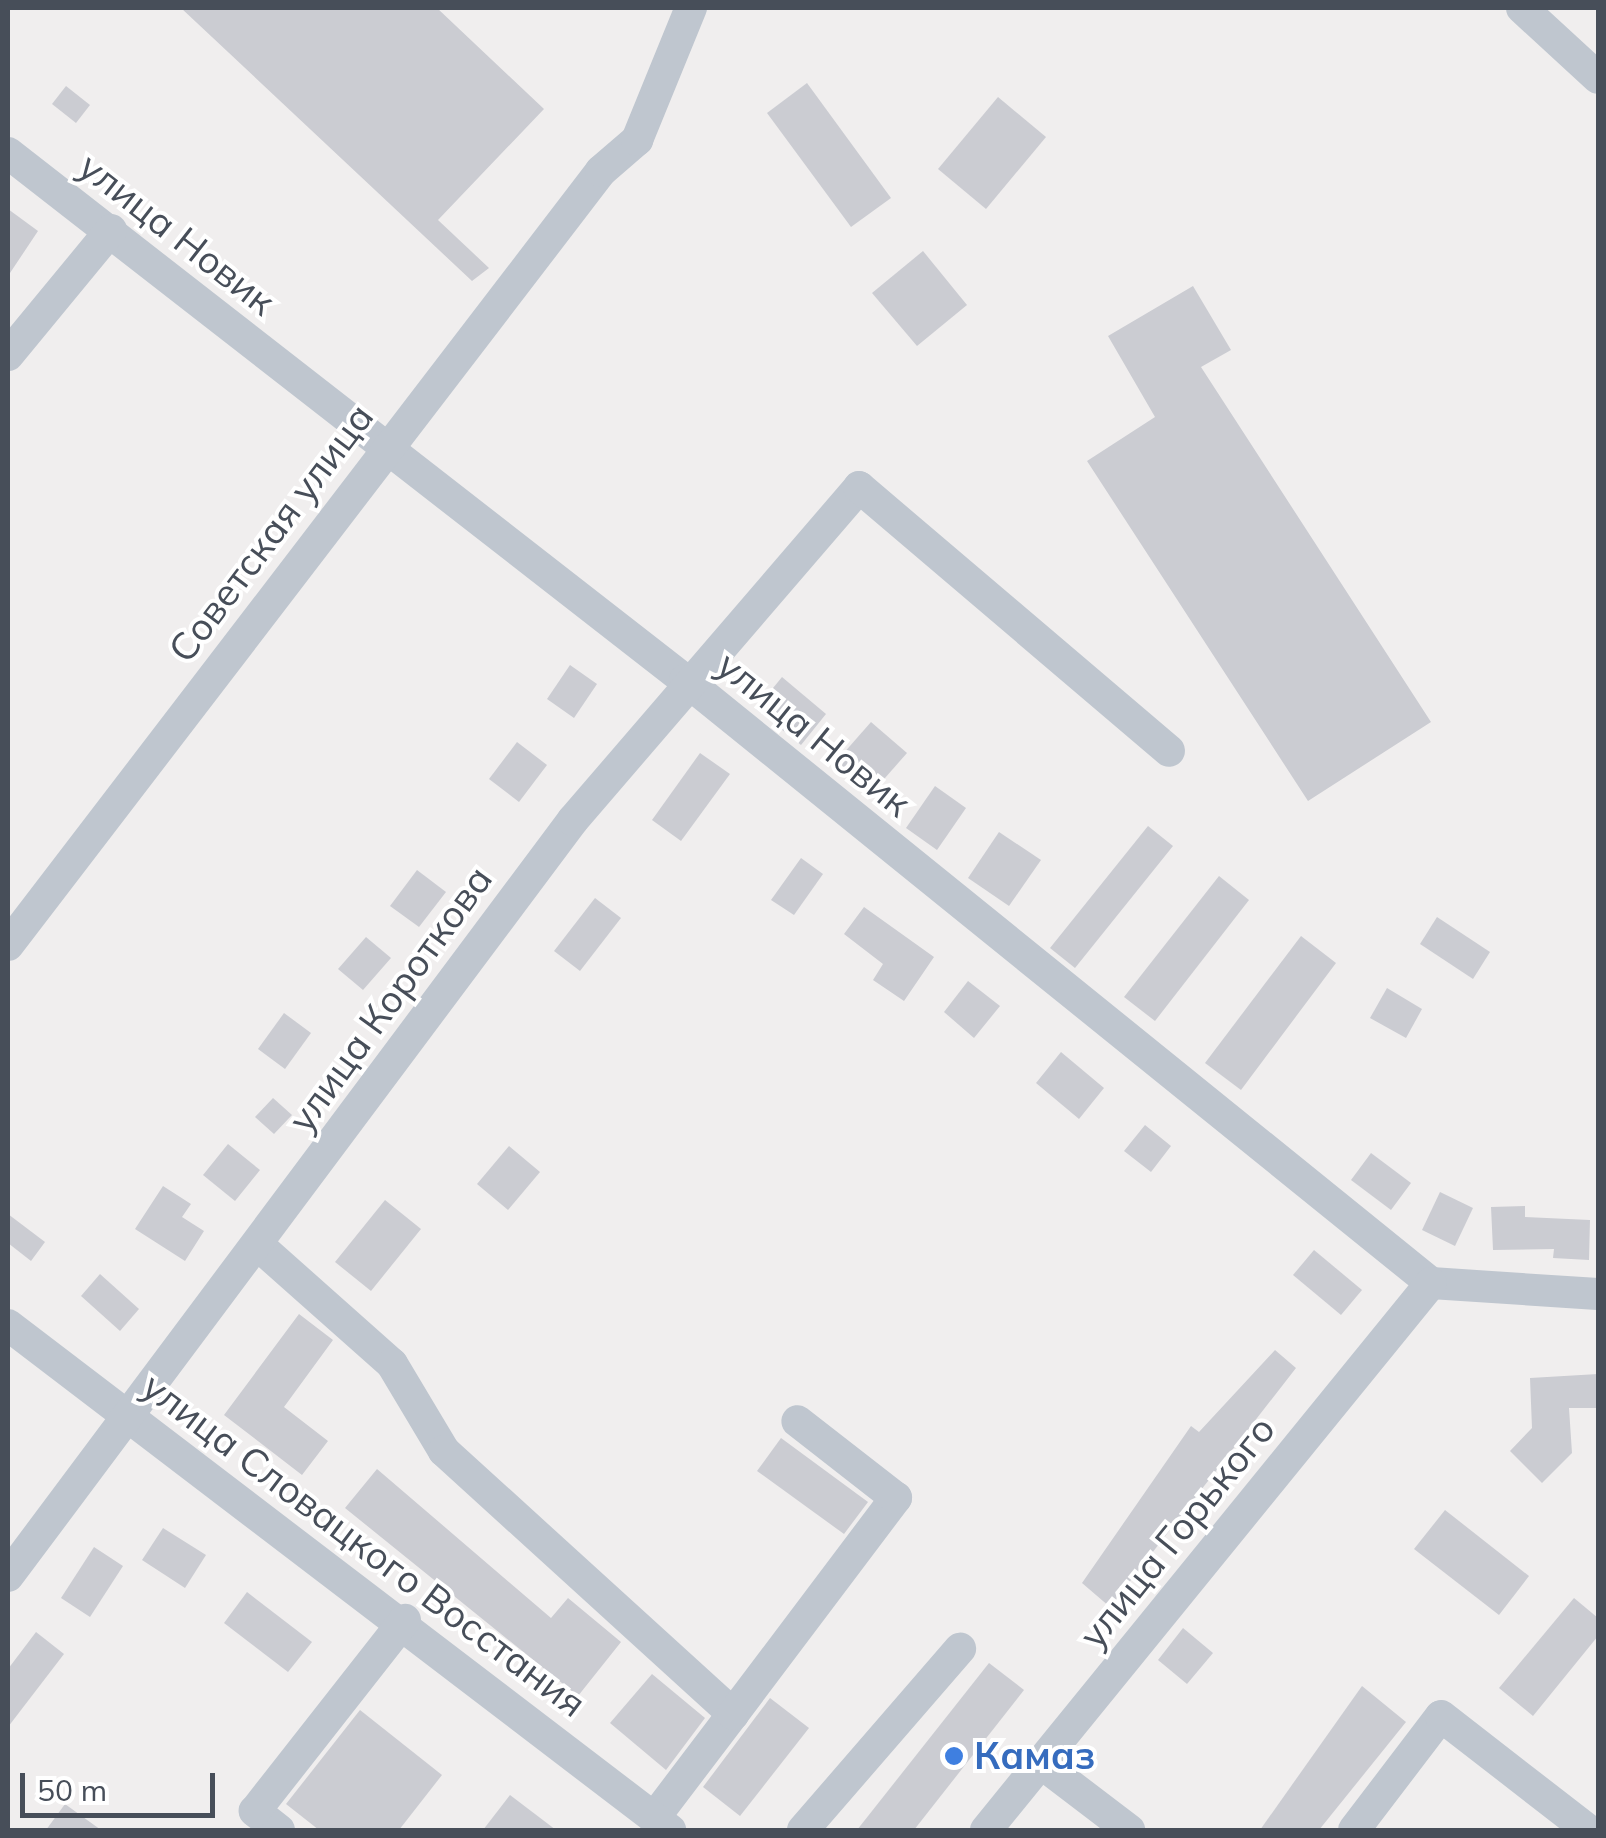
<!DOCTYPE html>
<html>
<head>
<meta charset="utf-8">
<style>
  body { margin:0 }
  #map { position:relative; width:1606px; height:1838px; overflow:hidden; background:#f0eeee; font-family:Mulish,sans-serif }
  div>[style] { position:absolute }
  .building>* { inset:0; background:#cbccd2 }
  .minor>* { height:32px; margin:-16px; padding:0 16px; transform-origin:16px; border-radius:16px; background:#bfc6cf }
  .dots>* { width:28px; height:28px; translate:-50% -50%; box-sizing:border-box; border:5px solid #fff; border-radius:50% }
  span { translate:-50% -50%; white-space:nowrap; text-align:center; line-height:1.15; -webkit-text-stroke:8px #fff; paint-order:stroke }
  .street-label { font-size:38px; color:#474e59 }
  .shop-label { font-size:38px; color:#366cbe; font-weight:700 }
  .left { translate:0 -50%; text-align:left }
  .frame { position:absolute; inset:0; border:10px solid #474e59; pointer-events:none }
  .scale { position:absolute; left:20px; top:1773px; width:195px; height:45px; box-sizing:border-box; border:5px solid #474e59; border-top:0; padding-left:12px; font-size:30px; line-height:35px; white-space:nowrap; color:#474e59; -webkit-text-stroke:8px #fff; paint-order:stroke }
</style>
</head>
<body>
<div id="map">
  <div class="building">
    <div style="clip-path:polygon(181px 8px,437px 8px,544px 109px,438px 220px,489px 268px,472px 281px)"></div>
    <div style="clip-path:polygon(807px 83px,891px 198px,851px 227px,767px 113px)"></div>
    <div style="clip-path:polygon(66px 86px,90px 105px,76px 123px,52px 104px)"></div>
    <div style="clip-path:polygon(998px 97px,1046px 137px,986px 209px,938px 169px)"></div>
    <div style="clip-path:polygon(8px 209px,38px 231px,8px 276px)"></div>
    <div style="clip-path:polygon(923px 251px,967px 305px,917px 346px,872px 293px)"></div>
    <div style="clip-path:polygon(1193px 286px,1231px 350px,1201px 367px,1431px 722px,1308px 801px,1087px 461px,1155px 417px,1108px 336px)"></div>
    <div style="clip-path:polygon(570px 665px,597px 684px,574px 718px,547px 699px)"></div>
    <div style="clip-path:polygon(782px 677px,826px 714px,801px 745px,756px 709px)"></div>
    <div style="clip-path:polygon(871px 722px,907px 753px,870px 795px,835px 763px)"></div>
    <div style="clip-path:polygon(517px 742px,547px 765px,519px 802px,489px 779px)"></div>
    <div style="clip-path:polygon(700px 753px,730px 774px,681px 841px,652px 820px)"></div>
    <div style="clip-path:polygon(935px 786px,966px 808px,937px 850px,906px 828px)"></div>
    <div style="clip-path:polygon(1148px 826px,1173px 846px,1075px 968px,1050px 948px)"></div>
    <div style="clip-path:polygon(999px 832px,1041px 860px,1009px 906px,968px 878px)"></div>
    <div style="clip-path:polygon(801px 858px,823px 874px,794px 915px,771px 900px)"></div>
    <div style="clip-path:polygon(417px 870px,446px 892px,419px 927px,390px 906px)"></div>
    <div style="clip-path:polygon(1219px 876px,1249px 900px,1155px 1021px,1124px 997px)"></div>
    <div style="clip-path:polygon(595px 898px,621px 918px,580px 971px,554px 951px)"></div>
    <div style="clip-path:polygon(864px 907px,934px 957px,904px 1001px,873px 980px,883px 964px,844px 934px)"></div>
    <div style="clip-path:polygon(1437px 917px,1490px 952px,1473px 979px,1420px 944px)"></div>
    <div style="clip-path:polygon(1301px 936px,1336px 963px,1241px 1090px,1205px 1063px)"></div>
    <div style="clip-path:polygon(366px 937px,391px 958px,363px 990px,338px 969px)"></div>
    <div style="clip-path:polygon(968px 981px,1000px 1006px,974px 1038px,944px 1012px)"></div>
    <div style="clip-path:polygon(1387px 988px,1422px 1009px,1406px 1038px,1370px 1018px)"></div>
    <div style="clip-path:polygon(284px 1013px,311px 1033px,285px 1069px,258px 1049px)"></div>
    <div style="clip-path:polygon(1061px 1052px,1104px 1088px,1079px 1119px,1036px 1083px)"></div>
    <div style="clip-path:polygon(273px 1098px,292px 1115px,274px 1134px,255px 1117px)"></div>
    <div style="clip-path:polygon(1145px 1125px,1171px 1146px,1151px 1172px,1124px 1151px)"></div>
    <div style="clip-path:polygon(228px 1144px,260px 1170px,235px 1201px,203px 1175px)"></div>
    <div style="clip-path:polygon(509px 1146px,540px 1172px,508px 1210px,477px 1184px)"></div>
    <div style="clip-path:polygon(1371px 1153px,1411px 1183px,1391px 1210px,1351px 1180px)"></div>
    <div style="clip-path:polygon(163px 1186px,191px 1204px,182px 1217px,204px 1231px,185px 1261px,135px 1229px)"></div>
    <div style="clip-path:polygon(1440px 1192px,1473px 1208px,1455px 1246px,1422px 1230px)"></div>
    <div style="clip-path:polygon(385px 1200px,421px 1229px,371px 1291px,335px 1262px)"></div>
    <div style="clip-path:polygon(1525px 1206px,1525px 1217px,1590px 1220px,1589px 1260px,1553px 1258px,1554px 1249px,1493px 1250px,1491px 1207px)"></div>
    <div style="clip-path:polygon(8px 1214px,45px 1242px,31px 1261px,8px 1243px)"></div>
    <div style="clip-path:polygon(1314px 1250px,1362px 1290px,1341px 1315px,1293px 1275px)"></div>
    <div style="clip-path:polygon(100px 1274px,139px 1309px,120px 1331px,81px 1296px)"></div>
    <div style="clip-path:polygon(299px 1314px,333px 1340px,284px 1407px,328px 1441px,302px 1475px,224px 1415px)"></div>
    <div style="clip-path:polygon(1275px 1350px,1296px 1368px,1110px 1607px,1082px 1583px,1191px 1426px,1199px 1432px)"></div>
    <div style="clip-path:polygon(1598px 1374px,1598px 1408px,1569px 1408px,1572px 1453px,1542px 1483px,1510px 1451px,1532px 1428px,1530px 1378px)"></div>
    <div style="clip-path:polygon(781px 1438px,868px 1502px,844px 1534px,757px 1471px)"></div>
    <div style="clip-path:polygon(377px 1469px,551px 1618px,568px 1598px,621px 1642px,578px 1696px,345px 1508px)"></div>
    <div style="clip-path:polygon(1445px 1510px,1529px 1576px,1499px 1615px,1414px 1549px)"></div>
    <div style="clip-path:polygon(163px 1528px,206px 1555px,185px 1588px,142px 1560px)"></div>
    <div style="clip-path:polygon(94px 1547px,123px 1566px,90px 1617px,61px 1598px)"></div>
    <div style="clip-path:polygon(247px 1592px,312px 1642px,288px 1672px,224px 1623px)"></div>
    <div style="clip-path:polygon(1574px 1598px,1598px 1618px,1598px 1636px,1533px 1716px,1499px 1688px)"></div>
    <div style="clip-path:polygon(1183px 1628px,1213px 1653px,1187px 1684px,1158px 1660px)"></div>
    <div style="clip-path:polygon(36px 1632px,64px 1654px,8px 1727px,8px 1669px)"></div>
    <div style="clip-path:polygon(989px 1663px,1024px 1690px,914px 1830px,857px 1830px)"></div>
    <div style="clip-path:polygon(652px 1674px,705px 1718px,666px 1770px,610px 1723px)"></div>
    <div style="clip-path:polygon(1362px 1686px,1406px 1722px,1319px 1830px,1260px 1830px)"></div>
    <div style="clip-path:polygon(770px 1698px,809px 1728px,740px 1816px,703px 1787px)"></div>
    <div style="clip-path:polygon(360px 1710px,442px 1775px,399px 1830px,319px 1830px,286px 1804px)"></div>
    <div style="clip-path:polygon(510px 1795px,556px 1830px,483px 1830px)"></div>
    <div style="clip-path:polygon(65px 1804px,101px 1830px,46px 1830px)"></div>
  </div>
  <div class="minor">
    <div style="left:1522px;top:8px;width:103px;rotate:42.6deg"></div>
    <div style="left:8px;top:153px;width:858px;rotate:37.9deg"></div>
    <div style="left:685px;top:680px;width:959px;rotate:38.95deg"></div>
    <div style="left:1431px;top:1283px;width:167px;rotate:3.8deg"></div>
    <div style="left:8px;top:355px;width:162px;rotate:-50.5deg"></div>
    <div style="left:8px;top:945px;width:975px;rotate:-52.54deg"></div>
    <div style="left:601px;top:171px;width:48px;rotate:-40.7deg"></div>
    <div style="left:637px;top:140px;width:143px;rotate:-67.8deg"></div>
    <div style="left:258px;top:1245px;width:179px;rotate:41.6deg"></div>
    <div style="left:392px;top:1364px;width:101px;rotate:59.1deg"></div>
    <div style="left:444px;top:1451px;width:391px;rotate:42.3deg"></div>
    <div style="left:733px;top:1714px;width:131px;rotate:127.2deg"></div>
    <div style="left:8px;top:1325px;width:833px;rotate:37.34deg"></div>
    <div style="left:8px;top:1576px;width:944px;rotate:-53.23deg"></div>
    <div style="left:573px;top:820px;width:439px;rotate:-49.3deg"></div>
    <div style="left:859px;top:487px;width:407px;rotate:40.4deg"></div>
    <div style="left:733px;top:1714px;width:271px;rotate:-53deg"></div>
    <div style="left:896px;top:1498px;width:125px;rotate:-142.1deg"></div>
    <div style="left:1041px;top:1763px;width:111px;rotate:37.3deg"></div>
    <div style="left:279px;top:1830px;width:31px;rotate:-142deg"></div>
    <div style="left:255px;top:1811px;width:243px;rotate:-51.9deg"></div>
    <div style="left:803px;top:1830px;width:240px;rotate:-49.1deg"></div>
    <div style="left:986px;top:1830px;width:705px;rotate:-50.87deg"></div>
    <div style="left:1354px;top:1830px;width:143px;rotate:-52.7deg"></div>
    <div style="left:1441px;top:1716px;width:186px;rotate:37.8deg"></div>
  </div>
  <div class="dots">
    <div style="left:954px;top:1756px;background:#3f7fe0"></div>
  </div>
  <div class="street-label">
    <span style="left:177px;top:234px;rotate:38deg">улица Новик</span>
    <span style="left:271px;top:533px;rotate:-53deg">Советская улица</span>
    <span style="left:814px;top:734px;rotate:39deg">улица Новик</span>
    <span style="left:390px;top:999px;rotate:-54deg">улица Короткова</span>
    <span style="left:1177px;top:1532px;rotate:-51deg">улица Горького</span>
    <span style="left:364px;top:1545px;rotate:37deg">улица Словацкого Восстания</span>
  </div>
  <div class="shop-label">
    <span class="left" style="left:974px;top:1756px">Камаз</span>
  </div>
  <div class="frame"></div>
  <div class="scale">50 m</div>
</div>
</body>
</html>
